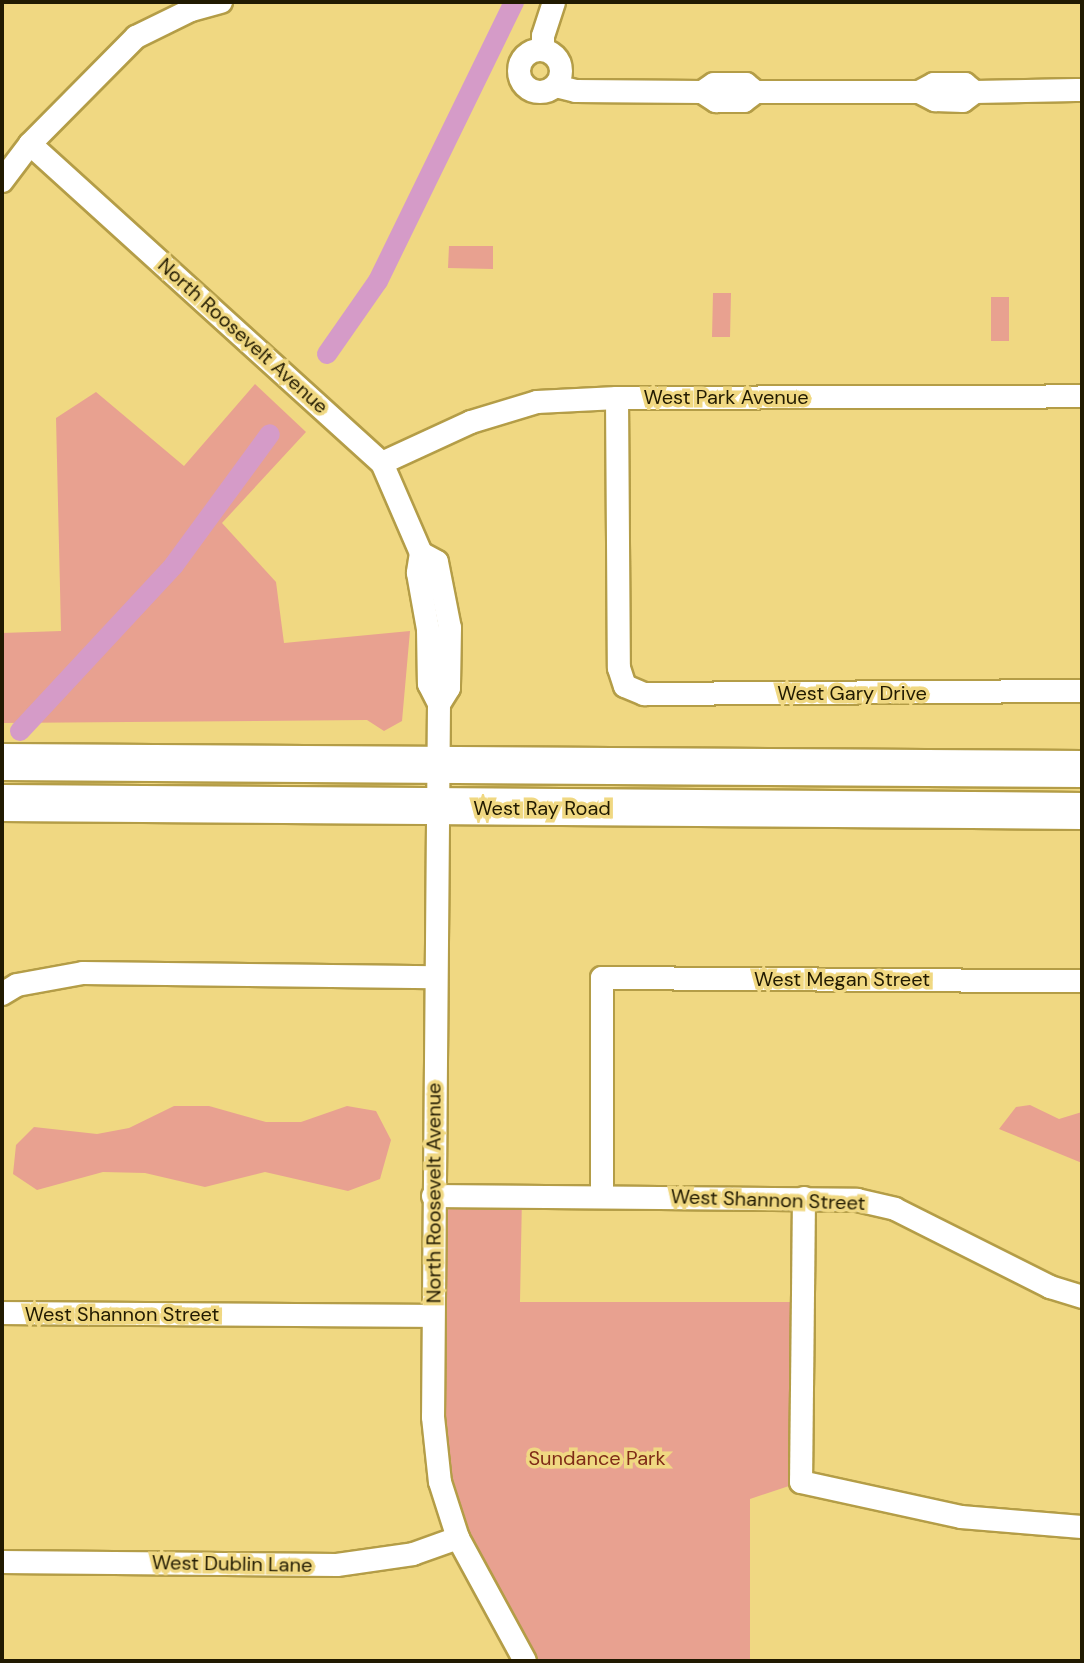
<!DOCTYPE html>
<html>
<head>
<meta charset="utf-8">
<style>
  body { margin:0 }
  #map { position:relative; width:1084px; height:1663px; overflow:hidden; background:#f0d882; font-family:"DM Sans",sans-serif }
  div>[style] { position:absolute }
  .green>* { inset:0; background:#e8a190 }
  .canal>* { height:20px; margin:-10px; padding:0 10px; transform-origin:10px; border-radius:10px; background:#d59bc8 }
  .roads { filter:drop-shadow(2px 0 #b49d47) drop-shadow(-2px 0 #b49d47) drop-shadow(0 2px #b49d47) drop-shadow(0 -2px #b49d47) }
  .minor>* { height:22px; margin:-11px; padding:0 11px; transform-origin:11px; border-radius:11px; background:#fff }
  .minor>.ring { margin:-11px; padding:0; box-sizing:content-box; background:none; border:22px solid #fff; border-radius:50% }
  .primary>* { height:36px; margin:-18px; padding:0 18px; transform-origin:18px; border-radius:18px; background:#fff }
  span { translate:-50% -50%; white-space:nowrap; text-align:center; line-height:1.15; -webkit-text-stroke:7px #f0d882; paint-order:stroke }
  .street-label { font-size:20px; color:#211a01 }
  .park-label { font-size:20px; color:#7f2b17 }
  .frame { position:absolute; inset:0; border:4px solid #211a01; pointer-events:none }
</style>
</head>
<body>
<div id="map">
  <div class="green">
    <div style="clip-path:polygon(449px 246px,493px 246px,493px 269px,448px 268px)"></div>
    <div style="clip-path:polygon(713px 293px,731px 293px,730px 337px,712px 337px)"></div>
    <div style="clip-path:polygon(991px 297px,1009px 297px,1009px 341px,991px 341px)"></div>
    <div style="clip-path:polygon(255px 384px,306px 432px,222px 523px,276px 582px,284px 643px,410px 631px,402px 721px,384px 731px,367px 720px,2px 723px,2px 633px,61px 631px,56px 418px,96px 392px,184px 466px)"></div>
    <div style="clip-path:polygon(1030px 1105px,1059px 1119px,1082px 1112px,1082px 1163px,999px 1129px,1016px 1107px)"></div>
    <div style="clip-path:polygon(174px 1106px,209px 1106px,266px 1122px,301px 1122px,347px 1106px,376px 1111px,391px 1140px,380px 1179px,348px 1191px,265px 1172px,205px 1187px,145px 1173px,103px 1172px,37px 1190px,13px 1174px,16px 1145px,34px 1127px,97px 1134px,129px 1128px)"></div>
    <div style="clip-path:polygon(433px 1196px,522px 1196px,520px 1302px,804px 1302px,801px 1482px,750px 1499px,750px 1661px,525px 1661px,440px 1482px)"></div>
  </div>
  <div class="canal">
    <div style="left:327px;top:354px;width:89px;rotate:-55.1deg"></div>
    <div style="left:378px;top:281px;width:310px;rotate:-64deg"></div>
    <div style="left:20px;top:731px;width:226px;rotate:-47.1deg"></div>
    <div style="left:174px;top:565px;width:162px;rotate:-53.8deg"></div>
  </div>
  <div class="roads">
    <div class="minor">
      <div class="ring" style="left:519px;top:50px;width:20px;height:20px"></div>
      <div style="left:543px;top:50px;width:14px;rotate:-90deg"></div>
      <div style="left:543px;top:36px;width:36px;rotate:-72deg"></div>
      <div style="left:556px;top:86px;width:21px;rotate:14deg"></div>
      <div style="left:576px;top:91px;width:126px;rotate:0.5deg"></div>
      <div style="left:702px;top:92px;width:17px;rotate:33deg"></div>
      <div style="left:716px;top:101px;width:28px"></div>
      <div style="left:744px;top:101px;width:15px;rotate:-37deg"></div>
      <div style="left:756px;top:92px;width:163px"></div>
      <div style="left:919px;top:92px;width:18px;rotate:27deg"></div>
      <div style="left:935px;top:100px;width:28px;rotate:2deg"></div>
      <div style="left:963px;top:101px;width:15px;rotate:-37deg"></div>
      <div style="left:975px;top:92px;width:107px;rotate:-1.1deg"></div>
      <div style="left:702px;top:92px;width:14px;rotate:-34deg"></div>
      <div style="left:714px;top:84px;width:32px"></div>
      <div style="left:746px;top:84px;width:13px;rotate:39deg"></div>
      <div style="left:919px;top:92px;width:17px;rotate:-28deg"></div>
      <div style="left:934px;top:84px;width:31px"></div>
      <div style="left:965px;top:84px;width:13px;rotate:39deg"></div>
      <div style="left:30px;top:144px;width:475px;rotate:42.2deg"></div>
      <div style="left:382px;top:463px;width:98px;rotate:66.6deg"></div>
      <div style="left:421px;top:553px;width:20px;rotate:99deg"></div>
      <div style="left:418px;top:573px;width:57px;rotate:79.9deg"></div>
      <div style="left:428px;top:629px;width:55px;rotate:89deg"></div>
      <div style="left:429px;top:684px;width:22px;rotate:63deg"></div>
      <div style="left:439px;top:704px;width:713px;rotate:90.48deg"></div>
      <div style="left:433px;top:1417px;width:65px;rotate:83.9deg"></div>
      <div style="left:440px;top:1482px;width:59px;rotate:72.2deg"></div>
      <div style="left:458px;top:1538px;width:140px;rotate:61.4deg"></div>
      <div style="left:2px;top:181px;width:46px;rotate:-52.9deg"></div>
      <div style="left:30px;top:144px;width:151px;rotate:-45.3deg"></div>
      <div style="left:136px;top:37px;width:61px;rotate:-26.1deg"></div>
      <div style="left:191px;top:10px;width:31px;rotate:-15deg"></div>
      <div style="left:617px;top:398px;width:270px;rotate:89.6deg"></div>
      <div style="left:619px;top:668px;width:19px;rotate:72deg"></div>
      <div style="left:625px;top:686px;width:21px;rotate:23deg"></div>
      <div style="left:644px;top:694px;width:438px;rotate:-0.4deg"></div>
      <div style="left:382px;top:463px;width:98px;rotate:-24.7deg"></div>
      <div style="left:471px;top:422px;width:69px;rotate:-16.9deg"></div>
      <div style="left:537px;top:402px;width:80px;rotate:-2.9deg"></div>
      <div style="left:617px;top:398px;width:465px;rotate:-0.2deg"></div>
      <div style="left:421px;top:553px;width:18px;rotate:29deg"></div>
      <div style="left:437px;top:562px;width:67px;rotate:78.9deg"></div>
      <div style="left:450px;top:628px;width:60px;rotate:91deg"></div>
      <div style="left:449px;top:688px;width:19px;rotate:122deg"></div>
      <div style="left:2px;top:994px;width:17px;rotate:-31deg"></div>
      <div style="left:17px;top:985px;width:67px;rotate:-10.3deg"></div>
      <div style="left:83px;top:973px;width:352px;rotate:0.7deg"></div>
      <div style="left:433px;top:1196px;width:424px;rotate:0.5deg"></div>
      <div style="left:857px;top:1200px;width:39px;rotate:13deg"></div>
      <div style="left:895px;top:1209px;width:174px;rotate:26.7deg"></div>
      <div style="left:1050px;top:1287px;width:34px;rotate:17deg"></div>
      <div style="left:602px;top:1196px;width:218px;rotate:-90deg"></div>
      <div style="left:602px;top:978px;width:480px;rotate:0.4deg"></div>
      <div style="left:804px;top:1198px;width:284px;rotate:90.6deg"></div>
      <div style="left:801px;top:1482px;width:164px;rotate:12.3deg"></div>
      <div style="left:961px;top:1517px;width:121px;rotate:4.7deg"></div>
      <div style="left:2px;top:1313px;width:431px;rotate:0.4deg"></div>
      <div style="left:2px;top:1562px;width:335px;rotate:0.5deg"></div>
      <div style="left:337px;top:1565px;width:77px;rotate:-8.2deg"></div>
      <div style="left:413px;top:1554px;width:48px;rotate:-19.6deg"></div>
    </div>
    <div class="primary">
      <div style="left:2px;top:762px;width:1080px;rotate:0.37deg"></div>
      <div style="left:2px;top:803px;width:1080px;rotate:0.42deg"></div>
    </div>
  </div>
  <div class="street-label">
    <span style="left:243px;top:336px;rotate:42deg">North Roosevelt Avenue</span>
    <span style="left:726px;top:397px">West Park Avenue</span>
    <span style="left:852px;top:693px">West Gary Drive</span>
    <span style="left:542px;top:808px">West Ray Road</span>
    <span style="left:842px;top:979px">West Megan Street</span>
    <span style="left:434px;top:1193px;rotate:-90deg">North Roosevelt Avenue</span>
    <span style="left:768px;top:1200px;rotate:2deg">West Shannon Street</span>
    <span style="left:122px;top:1314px">West Shannon Street</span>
    <span style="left:232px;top:1564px;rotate:1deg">West Dublin Lane</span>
  </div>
  <div class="park-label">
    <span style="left:597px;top:1458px">Sundance Park</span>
  </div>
  <div class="frame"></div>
</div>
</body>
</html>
